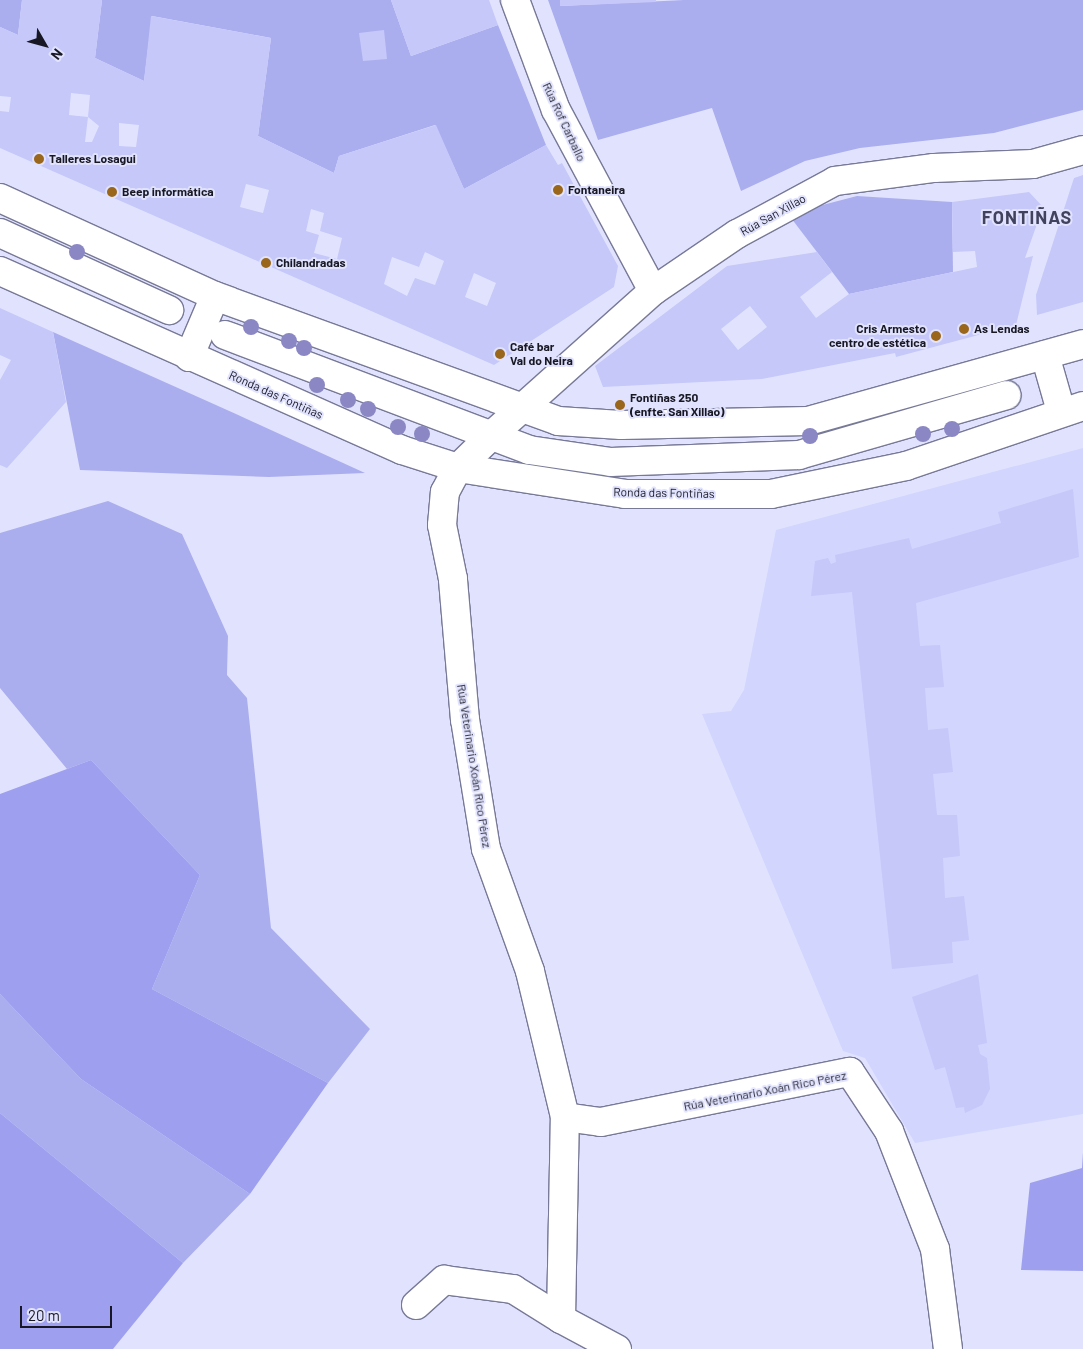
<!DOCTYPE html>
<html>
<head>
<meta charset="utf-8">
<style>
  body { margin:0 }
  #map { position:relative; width:1083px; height:1349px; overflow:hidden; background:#e1e3fe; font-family:Barlow,sans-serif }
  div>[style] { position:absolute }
  .built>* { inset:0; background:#d2d5fe }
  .green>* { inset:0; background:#abaeee }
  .forest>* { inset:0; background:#9ea0ef }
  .building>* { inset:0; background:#c5c8f9 }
  .roads { filter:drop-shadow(1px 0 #777997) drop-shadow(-1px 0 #777997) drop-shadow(0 1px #777997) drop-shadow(0 -1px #777997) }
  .minor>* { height:28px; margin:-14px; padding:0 14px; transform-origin:14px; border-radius:14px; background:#fff }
  .trees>* { width:16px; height:16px; margin:-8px; border-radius:50%; background:#8a87c4 }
  .dots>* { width:14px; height:14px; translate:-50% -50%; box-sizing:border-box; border:2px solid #e1e3fe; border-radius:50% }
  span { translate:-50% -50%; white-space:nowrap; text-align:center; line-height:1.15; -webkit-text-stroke:4px #e1e3fe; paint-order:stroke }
  .street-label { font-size:12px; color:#181824 }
  .poi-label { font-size:12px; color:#181824; font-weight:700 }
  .left { translate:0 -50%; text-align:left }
  .right { translate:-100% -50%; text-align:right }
  .district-label { font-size:18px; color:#41425d; font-weight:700; letter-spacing:1px }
  .north { position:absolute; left:20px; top:20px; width:50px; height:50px; -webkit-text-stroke:4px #e1e3fe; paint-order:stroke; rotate:128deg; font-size:14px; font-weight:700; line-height:20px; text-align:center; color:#181824 }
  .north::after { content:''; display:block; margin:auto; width:18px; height:22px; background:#181824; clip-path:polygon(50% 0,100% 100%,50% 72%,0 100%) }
  .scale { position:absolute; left:20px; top:1306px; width:92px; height:22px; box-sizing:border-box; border:2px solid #181824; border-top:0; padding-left:6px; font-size:15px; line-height:18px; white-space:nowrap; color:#181824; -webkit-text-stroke:4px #e1e3fe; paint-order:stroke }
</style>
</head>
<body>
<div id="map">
  <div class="built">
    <div style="clip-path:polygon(1083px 448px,1083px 1114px,915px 1143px,865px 1058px,843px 1051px,702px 714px,731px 711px,744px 690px,776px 530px)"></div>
  </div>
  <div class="green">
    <div style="clip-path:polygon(0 0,22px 0,18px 35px,0 27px)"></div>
    <div style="clip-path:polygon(102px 0,391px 0,411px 56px,498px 25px,546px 145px,464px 189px,435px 125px,339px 156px,334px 173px,258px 136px,271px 38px,152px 16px,144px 81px,95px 58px)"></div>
    <div style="clip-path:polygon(548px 0,560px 0,560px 6px,684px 0,1083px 0,1083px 110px,994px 133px,860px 148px,805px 161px,741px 191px,712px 108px,598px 140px)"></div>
    <div style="clip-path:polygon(857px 196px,952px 202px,953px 272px,849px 294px,788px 214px)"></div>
    <div style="clip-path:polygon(53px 332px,236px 414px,365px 473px,269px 477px,80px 470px)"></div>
    <div style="clip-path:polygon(108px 501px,182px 534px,228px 636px,227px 675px,247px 698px,271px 928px,370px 1029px,328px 1083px,152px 989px,200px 875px,91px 760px,67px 769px,0 688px,0 533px)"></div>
    <div style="clip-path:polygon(0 994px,81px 1079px,250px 1194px,183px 1263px,0 1113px)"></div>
  </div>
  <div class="forest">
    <div style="clip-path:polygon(91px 760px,200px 875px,152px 989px,328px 1083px,250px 1194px,81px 1079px,0 994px,0 794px)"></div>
    <div style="clip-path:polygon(0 1113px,183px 1263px,113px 1349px,0 1349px)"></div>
    <div style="clip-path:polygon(1083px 1152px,1083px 1271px,1021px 1270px,1030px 1183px,1082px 1168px)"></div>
  </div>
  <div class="building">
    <div style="clip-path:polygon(evenodd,22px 0,102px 0,95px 58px,144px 81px,151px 16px,271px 38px,258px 136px,334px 173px,339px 156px,436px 125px,464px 189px,546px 145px,558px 165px,562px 163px,618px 266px,614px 287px,494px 365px,0 148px,0 111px,9px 112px,11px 97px,0 96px,0 27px,18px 35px,22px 0,71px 93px,90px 95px,88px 117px,99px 126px,92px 142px,85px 142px,88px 117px,69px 115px,71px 93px,22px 0,119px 123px,139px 125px,136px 147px,119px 146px,119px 123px,22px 0,246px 184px,269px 190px,263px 213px,240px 207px,246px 184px,22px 0,311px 209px,324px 213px,320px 231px,342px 238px,337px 259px,314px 253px,319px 235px,306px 231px,311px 209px,22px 0,425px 252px,444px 261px,435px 285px,415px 278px,407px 296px,384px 284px,392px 257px,419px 267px,425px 252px,22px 0,474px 273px,496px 283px,487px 306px,465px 297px,474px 273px)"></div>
    <div style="clip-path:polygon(391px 0,489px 0,498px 25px,411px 56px)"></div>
    <div style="clip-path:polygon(560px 0,656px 0,656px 2px,560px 6px)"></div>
    <div style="clip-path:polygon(384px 30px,387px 59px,363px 61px,359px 33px)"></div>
    <div style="clip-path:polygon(1083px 175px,1083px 302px,1037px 315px,1036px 295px,1074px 178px)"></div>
    <div style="clip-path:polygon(evenodd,1029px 192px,1043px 207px,1025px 258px,1033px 256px,1016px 325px,896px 357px,895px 353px,762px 379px,603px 387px,595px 366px,727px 266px,817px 252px,832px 272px,800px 297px,816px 318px,849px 294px,977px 267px,975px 251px,953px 252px,952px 202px,1029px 192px,750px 306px,767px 327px,738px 350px,721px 329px,750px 306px)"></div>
    <div style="clip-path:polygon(0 308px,53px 332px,66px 402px,7px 468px,0 465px,0 380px,11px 360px,0 355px)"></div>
    <div style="clip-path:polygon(1073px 489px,1079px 557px,916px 603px,920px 646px,940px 645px,944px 687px,925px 688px,928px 730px,948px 728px,953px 772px,933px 774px,937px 815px,957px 815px,960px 856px,943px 858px,945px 898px,964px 896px,969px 940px,952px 942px,953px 963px,892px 969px,852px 592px,811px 596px,815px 561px,828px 558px,831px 564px,836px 562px,835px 555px,909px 538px,912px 549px,1001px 523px,998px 512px)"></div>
    <div style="clip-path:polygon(978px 974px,987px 1043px,978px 1045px,980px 1054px,987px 1058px,990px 1089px,982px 1105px,965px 1113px,964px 1107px,956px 1108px,945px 1067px,935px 1070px,912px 997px)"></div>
  </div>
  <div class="roads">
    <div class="minor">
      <div style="left:515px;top:0;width:117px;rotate:69.6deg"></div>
      <div style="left:556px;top:110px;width:205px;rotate:61.8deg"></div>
      <div style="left:0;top:198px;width:236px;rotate:24.5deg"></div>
      <div style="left:215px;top:296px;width:365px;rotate:20deg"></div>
      <div style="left:558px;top:421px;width:63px;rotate:3.6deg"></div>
      <div style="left:621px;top:425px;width:187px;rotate:-1.2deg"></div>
      <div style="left:808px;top:421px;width:286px;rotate:-15.6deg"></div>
      <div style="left:0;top:233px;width:186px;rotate:24.5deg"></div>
      <div style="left:0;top:271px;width:440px;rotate:24deg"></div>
      <div style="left:402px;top:450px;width:59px;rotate:17.8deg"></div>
      <div style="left:458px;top:468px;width:169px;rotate:8.8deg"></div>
      <div style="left:625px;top:494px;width:146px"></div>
      <div style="left:771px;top:494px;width:138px;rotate:-11.7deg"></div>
      <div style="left:906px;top:466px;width:187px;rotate:-18.7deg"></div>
      <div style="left:225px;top:335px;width:325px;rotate:20.7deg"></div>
      <div style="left:529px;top:450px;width:83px;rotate:8.3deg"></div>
      <div style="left:611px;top:462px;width:188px;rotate:-2.1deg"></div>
      <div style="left:799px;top:455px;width:216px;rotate:-16.1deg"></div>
      <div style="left:1045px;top:355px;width:58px;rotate:74.1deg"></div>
      <div style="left:189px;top:357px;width:66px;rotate:-66.9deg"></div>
      <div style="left:565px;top:1117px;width:36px;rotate:8deg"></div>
      <div style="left:601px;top:1122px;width:254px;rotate:-11.4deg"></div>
      <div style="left:850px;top:1072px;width:71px;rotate:56.5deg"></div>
      <div style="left:889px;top:1131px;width:127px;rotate:68.7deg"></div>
      <div style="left:935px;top:1249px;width:101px;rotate:82.6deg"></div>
      <div style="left:416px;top:1305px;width:38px;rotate:-42deg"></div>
      <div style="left:444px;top:1280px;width:70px;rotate:7.4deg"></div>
      <div style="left:513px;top:1289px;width:57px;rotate:32deg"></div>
      <div style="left:617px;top:1349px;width:64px;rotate:-151.8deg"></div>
      <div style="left:561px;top:1319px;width:202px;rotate:-88.9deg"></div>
      <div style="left:565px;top:1117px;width:150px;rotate:-103.5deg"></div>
      <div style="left:530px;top:971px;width:130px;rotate:-109.8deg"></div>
      <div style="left:486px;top:849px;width:131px;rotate:-99.2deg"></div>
      <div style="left:465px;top:720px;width:142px;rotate:-94.9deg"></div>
      <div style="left:453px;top:579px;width:55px;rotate:-101.5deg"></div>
      <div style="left:442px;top:525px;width:33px;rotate:-85deg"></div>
      <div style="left:445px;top:492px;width:27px;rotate:-62deg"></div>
      <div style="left:458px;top:468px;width:49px;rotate:-44.2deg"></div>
      <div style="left:493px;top:434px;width:215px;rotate:-41.8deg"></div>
      <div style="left:653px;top:291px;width:102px;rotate:-34.2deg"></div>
      <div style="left:737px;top:234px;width:111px;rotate:-28.4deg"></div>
      <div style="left:835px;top:181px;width:100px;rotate:-7.5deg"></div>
      <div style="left:934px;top:168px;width:99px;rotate:-2.3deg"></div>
      <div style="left:1033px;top:164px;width:52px;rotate:-15.6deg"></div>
    </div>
  </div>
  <div class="trees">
    <div style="left:77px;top:252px"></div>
    <div style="left:251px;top:327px"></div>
    <div style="left:289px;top:341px"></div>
    <div style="left:304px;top:348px"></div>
    <div style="left:317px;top:385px"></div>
    <div style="left:348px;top:400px"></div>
    <div style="left:368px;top:409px"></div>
    <div style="left:398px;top:427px"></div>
    <div style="left:952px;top:429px"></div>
    <div style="left:422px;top:434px"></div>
    <div style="left:923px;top:434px"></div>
    <div style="left:810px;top:436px"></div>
  </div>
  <div class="dots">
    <div style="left:39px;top:159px;background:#99661b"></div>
    <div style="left:558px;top:190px;background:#99661b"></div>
    <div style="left:112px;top:192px;background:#99661b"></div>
    <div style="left:266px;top:263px;background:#99661b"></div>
    <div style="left:964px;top:329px;background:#99661b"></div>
    <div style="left:936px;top:336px;background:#99661b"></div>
    <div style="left:500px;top:354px;background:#99661b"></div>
    <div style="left:620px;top:405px;background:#99661b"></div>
  </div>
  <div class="street-label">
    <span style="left:564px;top:122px;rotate:65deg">Rúa Rof Carballo</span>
    <span style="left:773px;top:215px;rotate:-29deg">Rúa San Xillao</span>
    <span style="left:276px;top:395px;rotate:24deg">Ronda das Fontiñas</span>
    <span style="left:664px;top:493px;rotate:1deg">Ronda das Fontiñas</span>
    <span style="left:474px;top:766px;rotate:81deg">Rúa Veterinario Xoán Rico Pérez</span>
    <span style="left:765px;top:1091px;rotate:-11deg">Rúa Veterinario Xoán Rico Pérez</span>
  </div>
  <div class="poi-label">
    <span class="left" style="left:49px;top:159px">Talleres Losagui</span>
    <span class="left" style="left:568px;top:190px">Fontaneira</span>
    <span class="left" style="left:122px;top:192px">Beep informática</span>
    <span class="left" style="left:276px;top:263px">Chilandradas</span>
    <span class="right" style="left:926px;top:336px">Cris Armesto<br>centro de estética</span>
    <span class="left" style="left:974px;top:329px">As Lendas</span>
    <span class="left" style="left:510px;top:354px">Café bar<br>Val do Neira</span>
    <span class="left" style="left:630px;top:405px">Fontiñas 250<br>(enfte. San Xillao)</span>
  </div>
  <div class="district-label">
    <span style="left:1027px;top:217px">FONTIÑAS</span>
  </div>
  <div class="north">N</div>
  <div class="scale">20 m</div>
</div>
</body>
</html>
